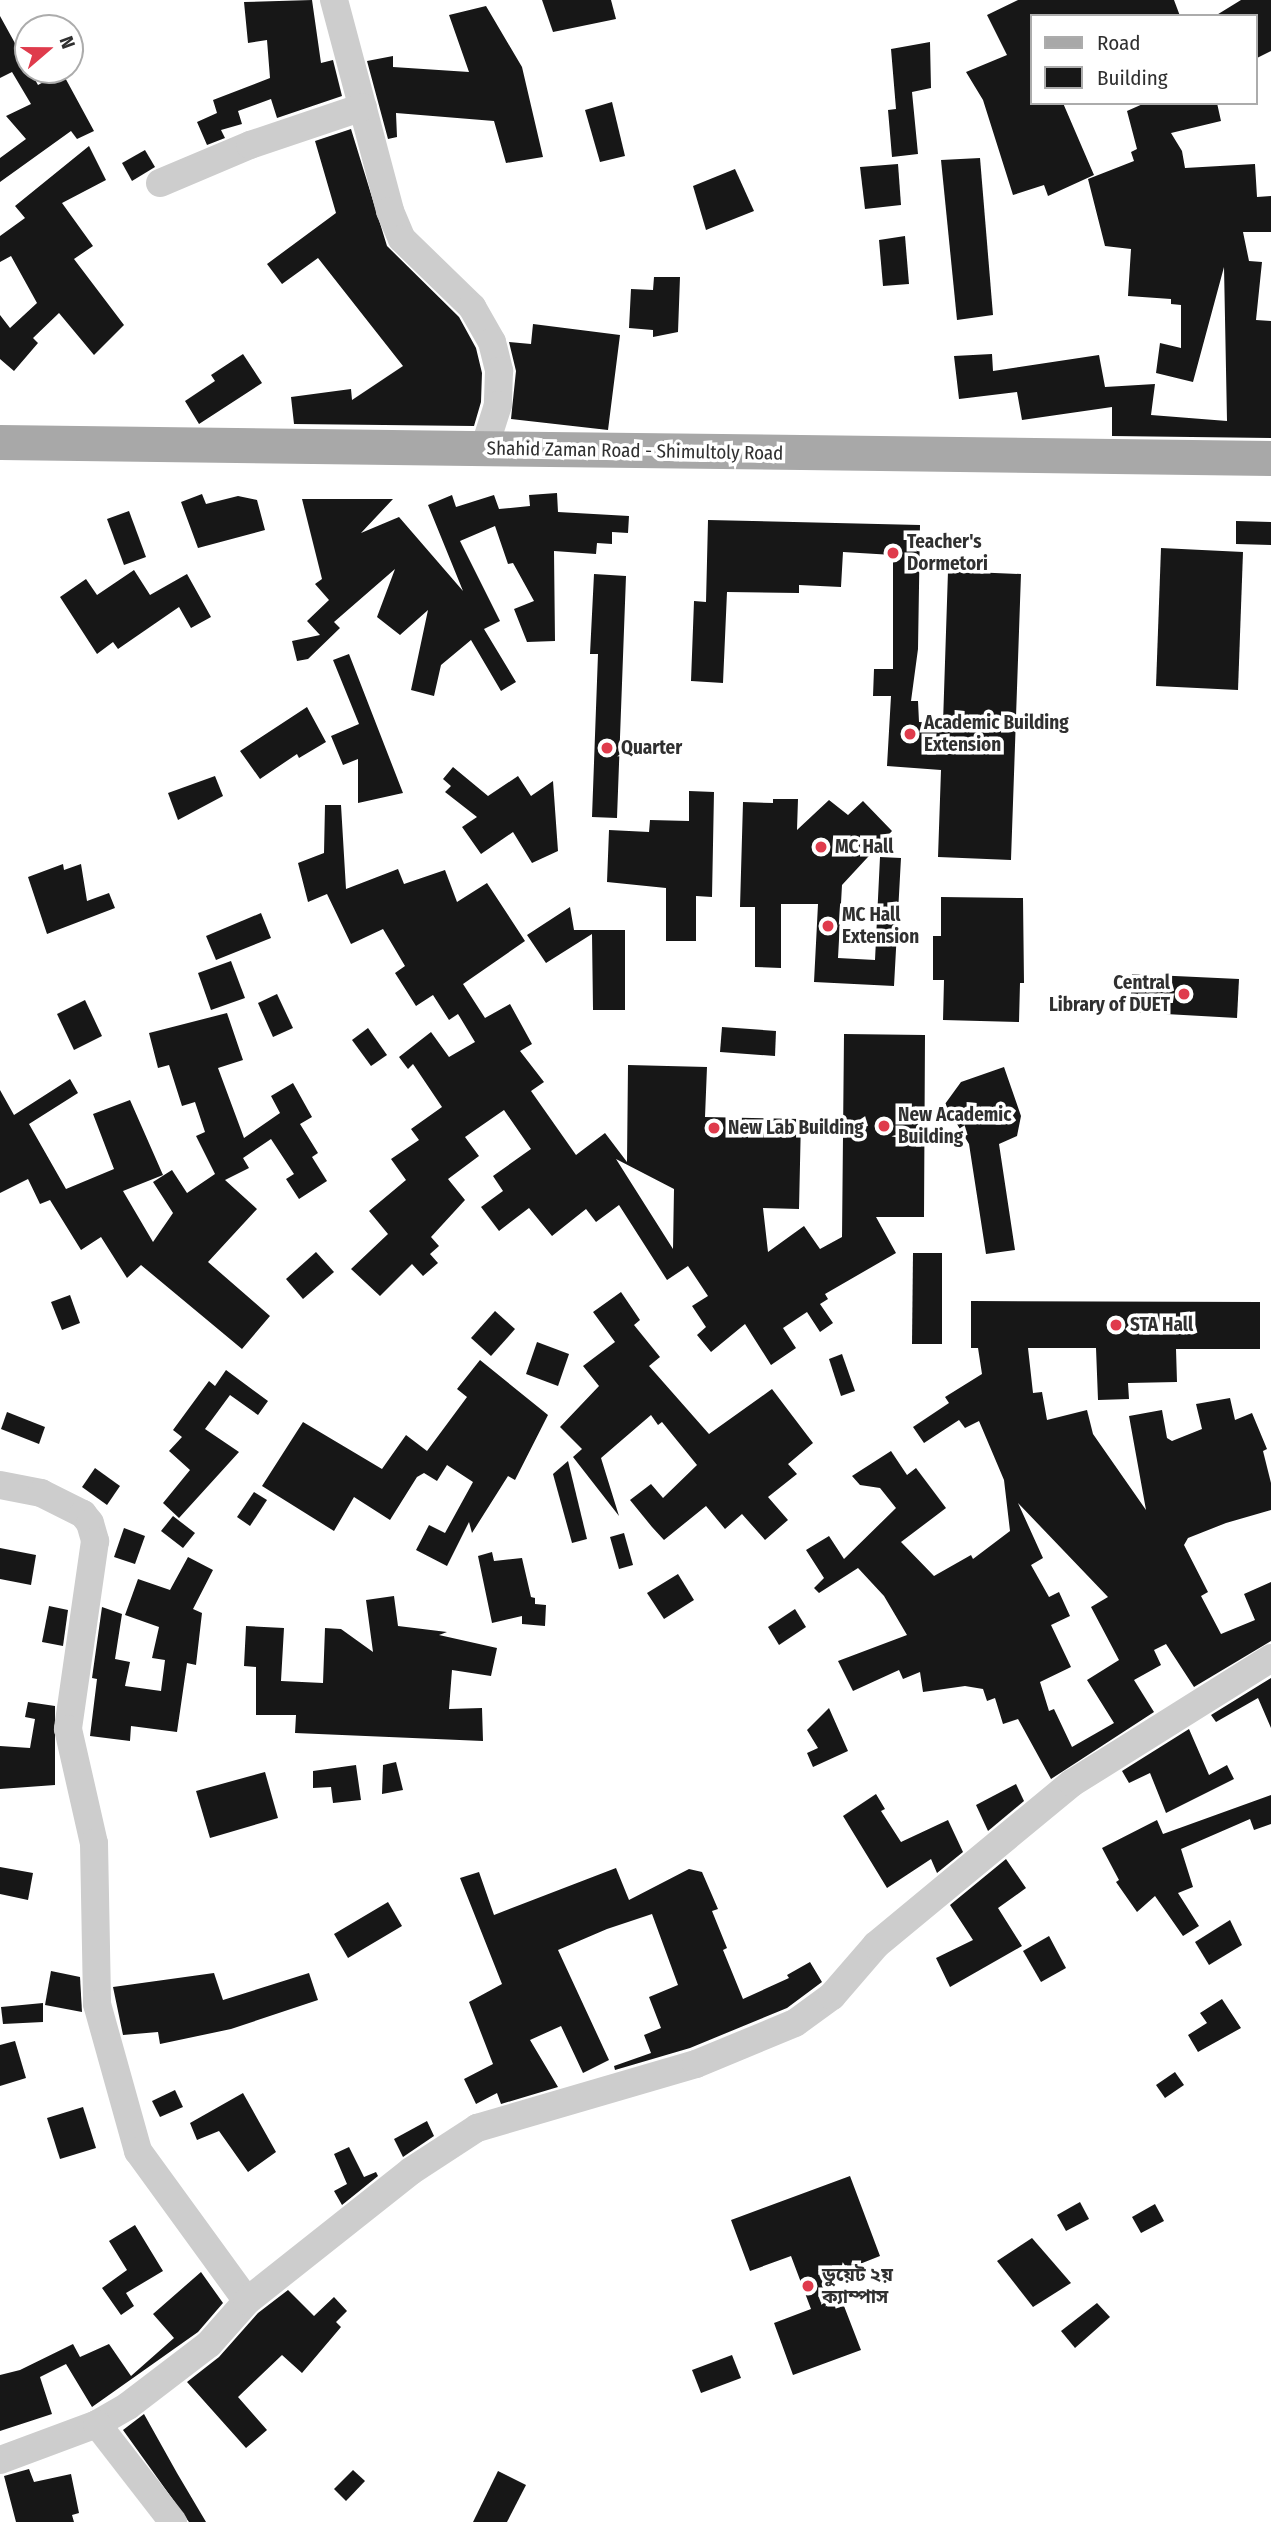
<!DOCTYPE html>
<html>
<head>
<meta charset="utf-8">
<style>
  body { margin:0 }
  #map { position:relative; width:1271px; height:2522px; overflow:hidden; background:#fff; font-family:"Fira Sans Condensed","Noto Sans Bengali",sans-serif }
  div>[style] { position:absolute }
  .building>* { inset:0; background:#171717 }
  .minor>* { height:28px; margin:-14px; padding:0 14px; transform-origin:14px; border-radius:14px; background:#cdcdcd }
  .major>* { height:35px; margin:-17.5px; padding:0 17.5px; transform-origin:17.5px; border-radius:17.5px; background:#a8a8a8 }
  .dots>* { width:19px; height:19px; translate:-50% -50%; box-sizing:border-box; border:4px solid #fff; border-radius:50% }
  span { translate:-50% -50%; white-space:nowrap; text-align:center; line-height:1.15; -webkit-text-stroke:7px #fff; paint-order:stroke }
  .street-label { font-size:19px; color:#303030 }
  .poi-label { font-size:19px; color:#303030; font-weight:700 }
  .left { translate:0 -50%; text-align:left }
  .right { translate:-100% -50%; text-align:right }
  .legend { position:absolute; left:1030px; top:14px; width:228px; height:91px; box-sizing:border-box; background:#fff; border:2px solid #acacac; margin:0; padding:9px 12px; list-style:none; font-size:21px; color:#303030 }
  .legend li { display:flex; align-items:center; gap:14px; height:35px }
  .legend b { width:35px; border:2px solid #acacac }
  .north { position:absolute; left:14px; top:14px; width:70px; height:70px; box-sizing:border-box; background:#fff; border:2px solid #acacac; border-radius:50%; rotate:70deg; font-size:19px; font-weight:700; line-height:28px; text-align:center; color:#303030 }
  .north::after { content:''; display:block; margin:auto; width:24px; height:32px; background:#df3b4c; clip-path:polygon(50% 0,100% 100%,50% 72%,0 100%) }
</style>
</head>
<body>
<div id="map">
  <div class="building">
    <div style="clip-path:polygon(312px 0,321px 63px,333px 60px,342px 96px,277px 118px,271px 99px,238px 111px,242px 124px,221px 130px,225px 138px,207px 145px,197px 122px,217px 113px,213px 100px,270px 78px,267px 40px,248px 43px,244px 2px)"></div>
    <div style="clip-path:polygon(542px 0,611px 0,616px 19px,553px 32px)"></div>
    <div style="clip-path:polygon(1018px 0,1174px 0,1180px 16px,1031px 16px,1031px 103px,1063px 103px,1094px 175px,1048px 196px,1044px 185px,1013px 195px,983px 100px,966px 72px,1007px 55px,987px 15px)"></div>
    <div style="clip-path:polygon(1241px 0,1271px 0,1271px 51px,1255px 59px,1255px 16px,1215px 16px)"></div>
    <div style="clip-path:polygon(486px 6px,522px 67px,543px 157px,506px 163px,494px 121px,396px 113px,397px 137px,388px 139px,367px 61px,393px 56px,393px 67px,469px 72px,449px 15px)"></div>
    <div style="clip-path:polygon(0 16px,38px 85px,62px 72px,94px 131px,77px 139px,71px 131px,0 182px,0 158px,26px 139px,6px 116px,31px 104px,12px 72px,0 78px)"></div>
    <div style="clip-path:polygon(930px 42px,931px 88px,912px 92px,918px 154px,892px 157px,888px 110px,896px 109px,891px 49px)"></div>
    <div style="clip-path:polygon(612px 102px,625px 156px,600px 162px,585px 110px)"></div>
    <div style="clip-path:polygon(1145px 103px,1217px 103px,1221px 121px,1171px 133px,1182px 151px,1185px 168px,1255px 164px,1257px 197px,1271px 196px,1271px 232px,1243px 232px,1249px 261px,1262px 262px,1256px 320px,1271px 321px,1271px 438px,1112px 436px,1112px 407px,1022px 420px,1017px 392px,959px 399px,954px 356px,992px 354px,993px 371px,1099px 355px,1105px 387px,1155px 384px,1151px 415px,1227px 421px,1224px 267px,1193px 382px,1156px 373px,1160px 343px,1181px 348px,1181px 305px,1171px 304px,1171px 299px,1128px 296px,1131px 249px,1105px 246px,1088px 179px,1134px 161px,1131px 152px,1137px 149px,1127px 111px)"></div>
    <div style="clip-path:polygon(351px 129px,387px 246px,459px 317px,476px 348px,482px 373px,481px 402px,474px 426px,294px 424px,291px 397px,351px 389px,352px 400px,403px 366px,318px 258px,282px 284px,267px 264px,336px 213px,315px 141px)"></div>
    <div style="clip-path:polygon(89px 146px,106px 180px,62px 203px,93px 246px,74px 259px,124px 325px,94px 355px,59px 313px,33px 338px,38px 343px,14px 371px,0 359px,0 315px,10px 328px,37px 303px,11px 256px,0 262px,0 236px,25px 218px,15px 206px)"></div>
    <div style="clip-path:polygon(145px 150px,155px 167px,132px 181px,122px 163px)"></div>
    <div style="clip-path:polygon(980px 158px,993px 315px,957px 320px,941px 160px)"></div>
    <div style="clip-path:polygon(898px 164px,901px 205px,865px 209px,860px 167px)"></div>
    <div style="clip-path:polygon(735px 169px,754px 211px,706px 230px,693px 186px)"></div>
    <div style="clip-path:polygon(905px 236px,909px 284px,883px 286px,879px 240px)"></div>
    <div style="clip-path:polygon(654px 277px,680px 277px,678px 332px,653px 337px,653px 330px,629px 328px,631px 289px,653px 290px)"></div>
    <div style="clip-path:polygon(533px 324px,620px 335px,608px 430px,511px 419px,516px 371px,509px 342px,531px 344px)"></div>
    <div style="clip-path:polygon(243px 354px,262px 383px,199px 424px,185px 401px,215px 381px,211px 375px)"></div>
    <div style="clip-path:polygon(557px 493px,558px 512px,629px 516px,628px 533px,612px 532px,612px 544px,597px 543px,596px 554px,554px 551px,555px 641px,527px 642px,514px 609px,534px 601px,513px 563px,508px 564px,495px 526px,460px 541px,500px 621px,484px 629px,516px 682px,501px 691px,471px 640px,441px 665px,434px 696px,411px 690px,428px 610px,400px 635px,377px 617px,395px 569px,334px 622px,340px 628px,308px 659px,297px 661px,292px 641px,320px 635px,307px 621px,329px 600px,315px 584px,322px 579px,302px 499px,393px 499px,361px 533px,399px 517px,463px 591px,428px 505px,452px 495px,456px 507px,494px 495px,499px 509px,530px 506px,529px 495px)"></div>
    <div style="clip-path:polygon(202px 494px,206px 504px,238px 496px,257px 500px,265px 530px,198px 548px,181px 502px)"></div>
    <div style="clip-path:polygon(129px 511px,146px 557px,124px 565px,107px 519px)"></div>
    <div style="clip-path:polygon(708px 520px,920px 525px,918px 649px,911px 701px,918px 701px,919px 722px,943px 723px,948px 571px,1021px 574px,1011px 860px,938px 857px,941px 770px,887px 766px,891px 696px,873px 696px,874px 669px,893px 669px,893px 555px,843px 552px,841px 587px,799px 585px,799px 593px,727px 592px,723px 683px,691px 681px,694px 601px,706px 602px)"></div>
    <div style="clip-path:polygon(1236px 521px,1271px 522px,1271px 545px,1236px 544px)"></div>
    <div style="clip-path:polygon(1161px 548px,1243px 552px,1238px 690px,1156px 686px)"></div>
    <div style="clip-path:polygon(134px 570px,150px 595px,187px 574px,211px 617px,191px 628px,179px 607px,118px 649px,113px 642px,97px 654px,60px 597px,86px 579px,97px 595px)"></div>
    <div style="clip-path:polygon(594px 574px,626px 576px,617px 818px,592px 817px,598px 654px,590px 654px)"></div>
    <div style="clip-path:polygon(349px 654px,403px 793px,358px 803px,358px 759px,343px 765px,331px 736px,359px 724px,333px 660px)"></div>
    <div style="clip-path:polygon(307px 707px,326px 742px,299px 758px,297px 754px,260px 779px,240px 751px)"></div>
    <div style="clip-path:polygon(453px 767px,488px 796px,518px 776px,531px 796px,553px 781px,558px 851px,532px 863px,513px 832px,481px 854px,462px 827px,477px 817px,445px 792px,451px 786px,443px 779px)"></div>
    <div style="clip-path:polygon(215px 776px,223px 796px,178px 820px,168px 793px)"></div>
    <div style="clip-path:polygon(689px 791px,714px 792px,712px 897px,696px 896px,696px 941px,666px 941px,666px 888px,607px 882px,609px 830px,649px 832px,650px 820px,689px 821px)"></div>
    <div style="clip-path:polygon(773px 799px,798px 799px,797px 830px,829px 800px,848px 815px,863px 801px,892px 831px,842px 885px,838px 958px,875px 960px,880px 857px,901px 858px,894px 986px,814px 982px,818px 904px,781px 904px,781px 968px,755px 967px,755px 907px,740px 907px,743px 802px,773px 803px)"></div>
    <div style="clip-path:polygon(evenodd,325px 805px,341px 805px,346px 889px,398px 869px,404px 884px,445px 870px,457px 902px,487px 883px,525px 941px,463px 984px,485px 1018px,510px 1004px,532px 1044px,520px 1051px,544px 1082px,531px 1091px,576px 1155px,605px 1133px,627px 1162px,628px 1065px,707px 1067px,705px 1117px,801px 1119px,799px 1209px,763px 1208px,768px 1252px,804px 1226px,820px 1249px,842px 1237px,844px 1034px,925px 1035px,924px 1217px,876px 1217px,896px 1253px,825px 1294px,828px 1299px,820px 1304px,833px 1323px,820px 1332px,807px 1312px,783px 1328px,796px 1348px,771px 1365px,745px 1324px,711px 1352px,697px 1335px,706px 1327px,692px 1306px,708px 1296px,688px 1266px,667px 1280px,619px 1205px,596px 1222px,586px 1209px,552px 1236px,529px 1208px,499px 1231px,481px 1207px,503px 1191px,493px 1176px,531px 1149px,504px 1110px,465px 1137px,479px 1156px,448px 1179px,465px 1200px,431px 1237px,439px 1246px,430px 1254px,438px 1263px,423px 1276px,412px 1264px,380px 1296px,351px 1269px,388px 1234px,369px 1211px,406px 1180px,391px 1159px,419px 1140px,411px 1129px,442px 1107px,413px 1064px,408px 1069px,399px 1057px,431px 1032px,449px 1057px,475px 1042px,458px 1014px,449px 1020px,433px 995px,416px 1006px,395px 973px,405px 966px,383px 929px,351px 944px,327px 894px,308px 902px,298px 863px,324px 853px,325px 805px,616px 1159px,674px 1189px,673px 1249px,616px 1159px)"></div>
    <div style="clip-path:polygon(63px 864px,64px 870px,81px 864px,87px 901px,109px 893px,115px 908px,47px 934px,28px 877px)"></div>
    <div style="clip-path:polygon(941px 897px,1023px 898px,1024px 983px,1020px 983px,1019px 1022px,943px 1020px,944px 980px,933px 980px,933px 936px,941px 936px)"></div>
    <div style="clip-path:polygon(570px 907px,574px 930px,625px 930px,625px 1010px,593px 1010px,592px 934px,546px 963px,527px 935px)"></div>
    <div style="clip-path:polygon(261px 913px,271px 938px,216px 960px,206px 936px)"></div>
    <div style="clip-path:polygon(231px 961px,245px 998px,211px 1010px,198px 973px)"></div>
    <div style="clip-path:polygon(1132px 974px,1239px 979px,1237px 1018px,1130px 1012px)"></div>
    <div style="clip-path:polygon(277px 994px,293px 1028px,273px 1037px,258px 1003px)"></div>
    <div style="clip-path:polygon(85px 1000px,102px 1036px,74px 1050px,57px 1014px)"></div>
    <div style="clip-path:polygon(227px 1013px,243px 1060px,218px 1068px,244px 1138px,280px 1113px,271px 1096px,293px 1083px,312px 1117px,300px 1124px,318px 1153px,312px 1157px,327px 1181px,299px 1199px,286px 1179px,294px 1174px,271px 1139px,243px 1158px,249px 1168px,225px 1180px,257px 1209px,208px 1262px,270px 1316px,242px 1349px,141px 1265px,127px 1278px,101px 1237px,81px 1250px,50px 1200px,40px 1204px,28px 1179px,0 1193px,0 1090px,14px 1115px,70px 1079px,78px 1093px,29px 1124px,66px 1189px,114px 1169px,93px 1114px,130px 1100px,163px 1175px,123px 1191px,153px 1242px,173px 1213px,153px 1182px,172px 1170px,187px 1193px,215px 1174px,196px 1136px,205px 1132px,195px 1102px,182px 1106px,169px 1065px,158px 1068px,149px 1033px)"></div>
    <div style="clip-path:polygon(722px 1027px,776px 1031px,775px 1056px,720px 1052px)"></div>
    <div style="clip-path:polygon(368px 1028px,387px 1055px,371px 1066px,352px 1040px)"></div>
    <div style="clip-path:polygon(1004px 1067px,1021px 1116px,1017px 1136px,999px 1144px,1015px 1250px,986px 1254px,969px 1144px,945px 1104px,961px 1082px)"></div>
    <div style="clip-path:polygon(316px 1252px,334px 1272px,303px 1299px,286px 1279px)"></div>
    <div style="clip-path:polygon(913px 1253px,942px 1253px,942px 1344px,912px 1344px)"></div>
    <div style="clip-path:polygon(621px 1292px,640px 1320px,634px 1325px,660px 1357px,649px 1366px,709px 1434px,772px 1389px,813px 1443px,788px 1464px,797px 1474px,768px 1497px,788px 1520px,765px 1540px,742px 1514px,725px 1529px,706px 1506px,664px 1540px,652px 1527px,630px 1500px,651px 1484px,663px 1498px,697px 1465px,662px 1422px,658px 1425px,651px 1415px,601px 1458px,619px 1516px,573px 1457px,582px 1449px,560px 1427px,599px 1386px,583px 1366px,615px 1342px,593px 1312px)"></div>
    <div style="clip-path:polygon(70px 1295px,80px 1323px,62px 1330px,51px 1302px)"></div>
    <div style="clip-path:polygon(evenodd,971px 1301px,1260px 1302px,1260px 1349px,1176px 1349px,1177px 1382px,1128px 1383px,1129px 1399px,1098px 1400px,1096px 1348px,1028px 1348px,1033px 1393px,1042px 1392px,1047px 1420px,1087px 1410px,1093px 1434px,1146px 1510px,1129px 1416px,1162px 1410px,1167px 1438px,1172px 1441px,1202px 1429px,1196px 1404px,1230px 1398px,1235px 1420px,1252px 1413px,1267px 1449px,1263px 1451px,1271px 1483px,1271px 1510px,1226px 1523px,1188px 1538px,1184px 1545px,1208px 1592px,1201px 1596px,1221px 1634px,1255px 1620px,1244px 1594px,1271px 1582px,1271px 1641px,1194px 1687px,1166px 1644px,1154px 1650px,1161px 1665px,1134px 1680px,1154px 1712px,1051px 1779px,1018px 1719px,1003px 1724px,995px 1698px,987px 1701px,983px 1689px,965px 1686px,923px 1692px,920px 1672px,903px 1679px,899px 1670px,853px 1691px,838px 1661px,907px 1635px,884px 1596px,858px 1568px,819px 1593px,814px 1588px,824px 1578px,806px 1550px,829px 1536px,844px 1559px,896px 1508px,880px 1488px,860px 1485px,852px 1476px,891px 1451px,907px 1475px,916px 1468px,946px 1508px,901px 1542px,934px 1576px,971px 1555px,973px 1559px,1010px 1531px,1004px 1480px,979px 1421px,965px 1428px,959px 1420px,924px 1443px,913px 1427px,949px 1403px,945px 1397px,982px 1374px,978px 1348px,971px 1348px,971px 1301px,1018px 1503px,1108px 1597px,1091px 1607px,1119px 1660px,1087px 1680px,1114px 1723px,1072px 1747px,1054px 1709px,1049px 1711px,1040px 1682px,1071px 1667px,1051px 1625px,1070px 1616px,1059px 1592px,1049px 1597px,1031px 1565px,1043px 1558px,1018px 1503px)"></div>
    <div style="clip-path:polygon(495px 1311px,515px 1329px,491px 1356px,471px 1338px)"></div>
    <div style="clip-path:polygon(537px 1342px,569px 1354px,558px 1386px,526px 1374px)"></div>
    <div style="clip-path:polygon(842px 1354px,855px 1391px,841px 1396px,829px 1359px)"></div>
    <div style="clip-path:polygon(480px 1360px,548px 1415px,515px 1480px,508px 1476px,472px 1533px,469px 1522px,447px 1566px,416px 1550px,429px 1525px,445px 1533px,473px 1482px,447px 1465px,437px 1481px,424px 1473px,417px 1477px,390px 1520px,354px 1497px,334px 1531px,262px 1486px,303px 1422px,382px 1469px,406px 1435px,427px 1451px,467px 1397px,457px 1389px)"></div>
    <div style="clip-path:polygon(226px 1370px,268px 1401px,258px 1415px,230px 1395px,205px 1429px,239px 1452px,179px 1518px,163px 1503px,190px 1470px,169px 1451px,182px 1437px,173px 1430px,209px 1381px,215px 1386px)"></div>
    <div style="clip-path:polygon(7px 1412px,45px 1427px,39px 1444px,1px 1429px)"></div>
    <div style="clip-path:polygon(568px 1461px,587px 1539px,572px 1543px,553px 1474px)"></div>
    <div style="clip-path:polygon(95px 1468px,120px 1486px,107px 1505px,82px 1487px)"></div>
    <div style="clip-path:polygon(254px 1492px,267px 1500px,250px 1526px,237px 1517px)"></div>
    <div style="clip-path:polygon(173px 1516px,195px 1533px,183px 1548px,161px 1531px)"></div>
    <div style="clip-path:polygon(124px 1528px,145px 1536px,135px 1564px,114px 1557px)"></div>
    <div style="clip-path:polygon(624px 1533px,633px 1565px,619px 1569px,610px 1537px)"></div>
    <div style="clip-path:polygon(0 1548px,36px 1555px,31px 1585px,0 1579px)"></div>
    <div style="clip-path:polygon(492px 1552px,494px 1561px,522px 1558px,531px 1597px,535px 1598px,535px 1604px,546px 1605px,545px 1626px,522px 1624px,522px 1616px,492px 1623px,478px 1556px)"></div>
    <div style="clip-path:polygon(188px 1557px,213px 1570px,193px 1609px,202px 1613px,196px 1665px,187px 1663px,177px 1732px,131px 1726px,130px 1741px,90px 1736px,97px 1679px,92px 1678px,102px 1607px,122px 1614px,115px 1659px,130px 1662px,125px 1686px,161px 1691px,165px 1660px,152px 1658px,159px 1627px,125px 1615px,138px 1579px,170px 1590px)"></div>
    <div style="clip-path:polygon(678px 1574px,694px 1600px,664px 1619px,647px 1593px)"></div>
    <div style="clip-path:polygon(394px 1596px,398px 1626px,447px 1632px,439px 1635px,497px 1648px,491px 1676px,452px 1670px,449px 1709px,482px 1708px,483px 1741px,295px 1733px,296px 1715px,256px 1715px,256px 1667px,244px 1666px,246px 1626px,284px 1628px,281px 1681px,323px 1683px,325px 1628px,341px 1629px,373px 1652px,366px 1600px)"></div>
    <div style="clip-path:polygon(49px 1606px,68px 1610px,63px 1646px,42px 1642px)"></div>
    <div style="clip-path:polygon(795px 1609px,806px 1627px,779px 1645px,768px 1627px)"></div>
    <div style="clip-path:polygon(1271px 1678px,1271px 1728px,1258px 1698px,1216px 1722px,1211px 1715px)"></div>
    <div style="clip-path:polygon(28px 1702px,55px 1706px,55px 1785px,0 1789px,0 1746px,30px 1748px,35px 1719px,25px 1717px)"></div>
    <div style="clip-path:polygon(829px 1708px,848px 1751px,813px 1767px,807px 1753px,818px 1748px,807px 1730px)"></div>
    <div style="clip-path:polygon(1189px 1729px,1209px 1775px,1227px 1765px,1234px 1779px,1166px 1813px,1150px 1773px,1129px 1783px,1122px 1771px)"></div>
    <div style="clip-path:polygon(396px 1762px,403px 1790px,382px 1794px,383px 1765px)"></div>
    <div style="clip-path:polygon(356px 1765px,361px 1800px,333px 1803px,331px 1787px,313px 1788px,313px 1771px)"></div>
    <div style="clip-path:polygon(265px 1772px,278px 1818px,210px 1838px,196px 1791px)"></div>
    <div style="clip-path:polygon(1016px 1784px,1024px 1801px,988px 1831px,976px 1805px)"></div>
    <div style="clip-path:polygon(876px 1794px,885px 1809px,881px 1811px,901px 1842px,948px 1820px,963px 1852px,937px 1873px,931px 1859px,887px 1888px,843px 1816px)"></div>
    <div style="clip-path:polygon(1271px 1795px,1271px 1824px,1254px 1830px,1250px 1819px,1181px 1849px,1193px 1887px,1178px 1893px,1199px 1926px,1183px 1936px,1155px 1896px,1137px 1912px,1116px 1882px,1119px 1880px,1102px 1848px,1157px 1820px,1163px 1834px)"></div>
    <div style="clip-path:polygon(1006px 1859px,1026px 1888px,998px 1908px,1022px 1946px,950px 1987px,936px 1958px,973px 1940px,950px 1905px)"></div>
    <div style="clip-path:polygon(0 1867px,33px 1873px,28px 1900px,0 1894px)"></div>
    <div style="clip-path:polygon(616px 1868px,629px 1900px,689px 1869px,702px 1872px,718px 1909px,712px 1911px,727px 1948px,723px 1950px,743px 1999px,789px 1978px,787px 1975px,810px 1962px,822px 1982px,787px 2008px,690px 2048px,615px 2070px,614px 2066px,651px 2053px,644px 2035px,661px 2028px,649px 1997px,678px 1985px,652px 1914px,607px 1929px,558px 1950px,609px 2060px,583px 2073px,561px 2026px,530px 2040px,558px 2087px,501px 2104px,497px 2093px,476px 2104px,464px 2079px,493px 2064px,469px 2002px,502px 1984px,460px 1878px,479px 1872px,494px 1915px)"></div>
    <div style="clip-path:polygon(388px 1902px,402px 1926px,348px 1958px,334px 1934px)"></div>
    <div style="clip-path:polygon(1230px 1920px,1242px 1945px,1209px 1965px,1195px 1942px)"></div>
    <div style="clip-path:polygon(1049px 1936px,1066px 1968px,1041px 1982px,1023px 1951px)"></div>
    <div style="clip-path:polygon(51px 1971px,80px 1977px,82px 2012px,45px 2005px)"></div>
    <div style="clip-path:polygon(214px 1973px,223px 2000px,309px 1973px,318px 2000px,231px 2029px,160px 2044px,158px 2032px,123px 2035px,113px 1987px)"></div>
    <div style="clip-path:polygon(1222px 1999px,1241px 2028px,1198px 2052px,1188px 2035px,1207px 2023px,1200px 2013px)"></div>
    <div style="clip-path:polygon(43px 2003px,43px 2022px,3px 2024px,1px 2007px)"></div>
    <div style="clip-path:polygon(15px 2041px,26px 2078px,0 2086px,0 2045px)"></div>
    <div style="clip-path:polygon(1175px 2072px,1184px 2085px,1165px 2098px,1156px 2085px)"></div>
    <div style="clip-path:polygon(175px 2090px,183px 2107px,160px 2117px,152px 2101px)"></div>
    <div style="clip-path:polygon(243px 2093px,276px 2152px,248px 2172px,219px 2131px,197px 2140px,190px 2123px)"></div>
    <div style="clip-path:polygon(83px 2107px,96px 2148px,60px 2159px,47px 2118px)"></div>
    <div style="clip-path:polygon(427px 2121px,434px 2136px,403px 2157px,394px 2139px)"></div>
    <div style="clip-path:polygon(349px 2147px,364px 2177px,376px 2172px,378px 2176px,342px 2205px,334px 2191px,347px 2184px,334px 2154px)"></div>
    <div style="clip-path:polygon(850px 2176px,880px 2256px,832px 2275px,861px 2350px,793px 2375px,774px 2323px,811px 2309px,791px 2256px,750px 2271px,731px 2220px)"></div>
    <div style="clip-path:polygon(1080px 2202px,1089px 2219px,1066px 2231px,1057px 2215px)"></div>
    <div style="clip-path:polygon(1155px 2204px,1164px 2221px,1141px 2233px,1132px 2217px)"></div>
    <div style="clip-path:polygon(135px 2225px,163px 2271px,126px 2293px,134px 2306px,121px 2315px,102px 2288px,127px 2270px,109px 2241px)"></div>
    <div style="clip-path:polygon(1032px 2238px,1071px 2283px,1033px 2307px,997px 2261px)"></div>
    <div style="clip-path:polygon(201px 2272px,223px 2303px,198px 2332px,92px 2407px,66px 2364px,40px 2377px,52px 2414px,0 2431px,0 2375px,20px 2370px,73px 2344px,80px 2357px,109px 2344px,131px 2376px,174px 2338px,153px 2314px)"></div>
    <div style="clip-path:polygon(288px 2290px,314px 2316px,334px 2297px,347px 2311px,336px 2322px,341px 2327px,302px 2373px,282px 2355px,238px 2397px,267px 2430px,246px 2448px,187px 2382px,219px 2357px,258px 2313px)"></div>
    <div style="clip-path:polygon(1097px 2303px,1110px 2317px,1075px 2348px,1061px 2331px)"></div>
    <div style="clip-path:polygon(732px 2355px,741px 2378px,701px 2393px,692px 2370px)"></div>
    <div style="clip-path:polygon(144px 2414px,177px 2473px,206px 2522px,189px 2522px,123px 2430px)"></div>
    <div style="clip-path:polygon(29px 2469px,34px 2482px,71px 2474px,79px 2513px,72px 2515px,74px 2522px,16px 2522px,4px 2476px)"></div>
    <div style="clip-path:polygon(353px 2470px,365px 2481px,346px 2501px,334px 2489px)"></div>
    <div style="clip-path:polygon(498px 2471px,526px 2485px,507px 2522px,473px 2522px)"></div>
  </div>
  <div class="minor">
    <div style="left:334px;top:0;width:218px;rotate:75.1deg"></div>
    <div style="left:390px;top:211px;width:30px;rotate:67deg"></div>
    <div style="left:402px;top:239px;width:98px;rotate:44.2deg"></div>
    <div style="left:472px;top:307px;width:40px;rotate:60.3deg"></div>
    <div style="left:492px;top:342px;width:30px;rotate:76deg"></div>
    <div style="left:499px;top:371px;width:34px;rotate:92deg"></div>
    <div style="left:498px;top:405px;width:46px;rotate:107.7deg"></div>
    <div style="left:160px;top:183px;width:98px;rotate:-22.9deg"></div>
    <div style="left:250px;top:145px;width:119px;rotate:-18.6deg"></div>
    <div style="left:0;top:1485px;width:42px;rotate:11deg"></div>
    <div style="left:41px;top:1493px;width:47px;rotate:26.6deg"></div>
    <div style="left:83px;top:1514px;width:11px;rotate:52deg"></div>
    <div style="left:90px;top:1523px;width:19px;rotate:74deg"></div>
    <div style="left:95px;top:1541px;width:190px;rotate:98.2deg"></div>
    <div style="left:68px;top:1729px;width:117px;rotate:77.2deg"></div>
    <div style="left:94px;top:1843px;width:161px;rotate:88.9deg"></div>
    <div style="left:97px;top:2004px;width:153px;rotate:74.4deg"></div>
    <div style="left:138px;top:2151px;width:185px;rotate:54deg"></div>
    <div style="left:247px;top:2301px;width:57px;rotate:131.5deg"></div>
    <div style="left:209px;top:2344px;width:102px;rotate:142.6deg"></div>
    <div style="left:128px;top:2406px;width:36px;rotate:150deg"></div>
    <div style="left:97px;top:2424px;width:103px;rotate:159.6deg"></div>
    <div style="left:247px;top:2301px;width:209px;rotate:-38.4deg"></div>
    <div style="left:411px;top:2171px;width:79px;rotate:-33.1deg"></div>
    <div style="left:477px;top:2128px;width:228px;rotate:-16.3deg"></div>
    <div style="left:696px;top:2064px;width:107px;rotate:-22.5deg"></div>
    <div style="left:795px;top:2023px;width:46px;rotate:-36.1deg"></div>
    <div style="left:832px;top:1996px;width:67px;rotate:-49.2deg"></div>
    <div style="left:876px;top:1945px;width:254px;rotate:-39.6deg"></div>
    <div style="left:1072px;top:1783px;width:235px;rotate:-32.1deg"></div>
    <div style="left:97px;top:2424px;width:124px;rotate:52.2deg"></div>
  </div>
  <div class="major">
    <div style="left:0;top:442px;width:1271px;rotate:0.72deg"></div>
  </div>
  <div class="dots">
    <div style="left:893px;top:553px;background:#df3b4c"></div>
    <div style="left:910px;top:734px;background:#df3b4c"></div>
    <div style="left:607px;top:748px;background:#df3b4c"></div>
    <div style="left:821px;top:847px;background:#df3b4c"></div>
    <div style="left:828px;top:926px;background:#df3b4c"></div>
    <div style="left:1184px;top:994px;background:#df3b4c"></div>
    <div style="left:884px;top:1126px;background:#df3b4c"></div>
    <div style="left:714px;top:1128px;background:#df3b4c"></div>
    <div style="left:1116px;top:1325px;background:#df3b4c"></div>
    <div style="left:808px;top:2286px;background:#df3b4c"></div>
  </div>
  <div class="street-label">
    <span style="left:635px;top:451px;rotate:1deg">Shahid Zaman Road - Shimultoly Road</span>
  </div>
  <div class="poi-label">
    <span class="left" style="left:907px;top:553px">Teacher's<br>Dormetori</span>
    <span class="left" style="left:924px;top:734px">Academic Building<br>Extension</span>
    <span class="left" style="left:621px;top:748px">Quarter</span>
    <span class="left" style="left:835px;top:847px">MC Hall</span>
    <span class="left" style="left:842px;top:926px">MC Hall<br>Extension</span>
    <span class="right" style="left:1170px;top:994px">Central<br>Library of DUET</span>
    <span class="left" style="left:898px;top:1126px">New Academic<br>Building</span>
    <span class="left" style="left:728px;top:1128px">New Lab Building</span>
    <span class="left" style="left:1130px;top:1325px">STA Hall</span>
    <span class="left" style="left:822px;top:2286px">ডুয়েট ২য়<br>ক্যাম্পাস</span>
  </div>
  <ul class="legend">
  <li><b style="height:9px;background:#a8a8a8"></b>Road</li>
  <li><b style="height:19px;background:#171717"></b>Building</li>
  </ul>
  <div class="north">N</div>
</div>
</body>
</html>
